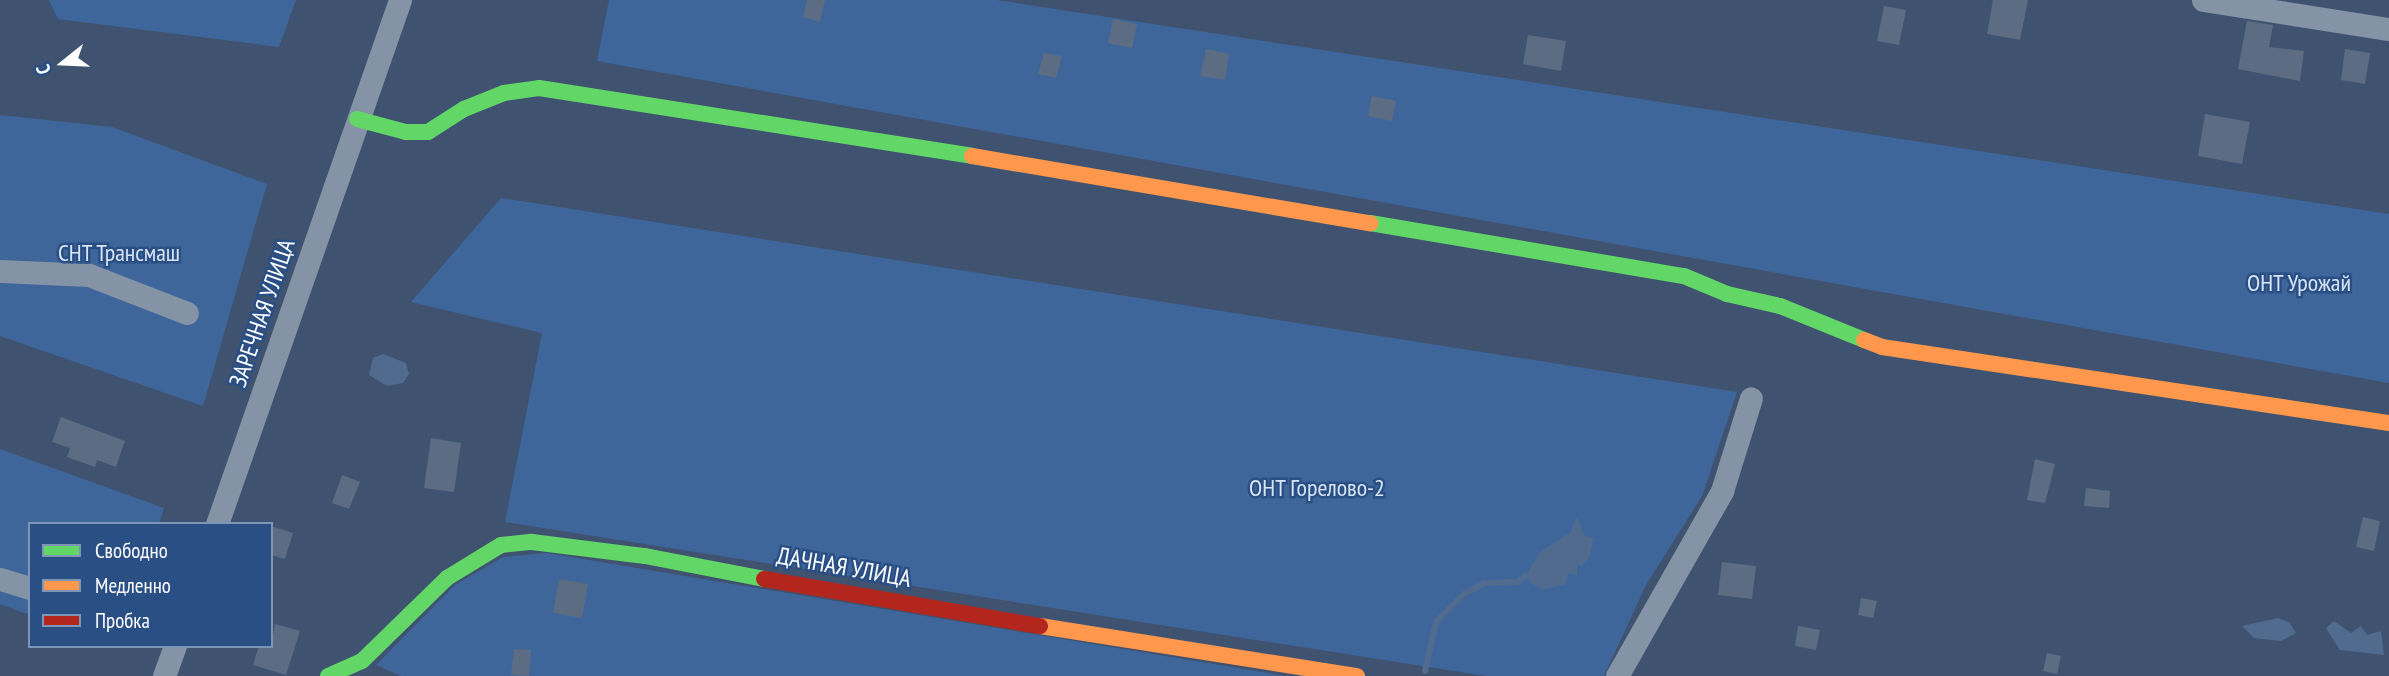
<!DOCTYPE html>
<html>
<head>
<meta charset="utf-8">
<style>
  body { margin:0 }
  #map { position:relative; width:2389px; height:676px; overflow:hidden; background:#3f5370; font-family:"PT Sans Narrow",sans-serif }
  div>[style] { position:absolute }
  .green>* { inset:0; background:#3f669a }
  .water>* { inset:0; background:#516b8f }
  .stream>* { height:6px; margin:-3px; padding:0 3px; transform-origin:3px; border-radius:3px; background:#516b8f }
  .building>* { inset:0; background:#5c6c82 }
  .street>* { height:23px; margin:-11.5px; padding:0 11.5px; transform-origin:11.5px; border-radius:11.5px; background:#8593a6 }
  .fast>* { height:16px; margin:-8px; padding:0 8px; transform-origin:8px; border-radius:8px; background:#63d668 }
  .slow>* { height:16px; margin:-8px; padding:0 8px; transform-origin:8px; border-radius:8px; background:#ff974d }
  .jam>* { height:16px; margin:-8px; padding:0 8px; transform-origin:8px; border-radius:8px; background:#b3261e }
  span { translate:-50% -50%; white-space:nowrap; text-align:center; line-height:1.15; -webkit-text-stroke:5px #2a4f85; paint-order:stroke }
  .park-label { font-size:24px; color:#d8e5f6 }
  .street-label { font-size:24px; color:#fff }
  .legend { position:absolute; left:28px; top:522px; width:245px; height:126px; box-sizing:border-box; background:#2a4f85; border:2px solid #7f95b6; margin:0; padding:9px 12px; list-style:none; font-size:21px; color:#fff }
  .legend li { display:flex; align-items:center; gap:14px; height:35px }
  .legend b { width:35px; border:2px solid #7f95b6 }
  .north { position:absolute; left:28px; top:28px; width:70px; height:70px; -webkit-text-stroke:5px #2a4f85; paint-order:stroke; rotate:252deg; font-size:19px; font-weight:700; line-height:28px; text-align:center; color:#fff }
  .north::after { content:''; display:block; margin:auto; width:24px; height:32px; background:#fff; clip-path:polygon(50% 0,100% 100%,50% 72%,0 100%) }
</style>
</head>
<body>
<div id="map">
  <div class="green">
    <div style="clip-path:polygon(49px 0,296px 0,279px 47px,58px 19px)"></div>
    <div style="clip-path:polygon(609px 0,997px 0,2389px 214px,2389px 383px,597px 61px)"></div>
    <div style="clip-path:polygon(0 115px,112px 127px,267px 184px,203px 406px,0 336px)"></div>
    <div style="clip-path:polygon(501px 198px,1737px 392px,1702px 496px,1646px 585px,1604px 676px,1486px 676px,505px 522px,542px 333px,411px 302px)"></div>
    <div style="clip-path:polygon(0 449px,164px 508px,159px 524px,30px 524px,30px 615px,0 604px)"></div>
    <div style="clip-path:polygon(547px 553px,1285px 676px,401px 676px,376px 665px,455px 585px,503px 557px)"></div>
  </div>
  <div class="water">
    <div style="clip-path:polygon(383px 354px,406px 363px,409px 374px,403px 383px,387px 386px,369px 375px,373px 358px)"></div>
    <div style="clip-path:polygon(1577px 516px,1584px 535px,1594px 538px,1589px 558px,1582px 566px,1577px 564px,1577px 575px,1568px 573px,1566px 584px,1542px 590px,1530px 582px,1527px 574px,1540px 552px,1571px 532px)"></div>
    <div style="clip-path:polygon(2278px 618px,2289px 622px,2296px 633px,2281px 641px,2254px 638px,2242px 626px)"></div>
    <div style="clip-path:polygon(2334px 621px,2351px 633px,2361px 626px,2367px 635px,2381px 631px,2384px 655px,2340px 650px,2326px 628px)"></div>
  </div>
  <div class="stream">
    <div style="left:1425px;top:671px;width:50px;rotate:-77.3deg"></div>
    <div style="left:1436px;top:622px;width:40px;rotate:-45deg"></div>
    <div style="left:1464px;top:594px;width:24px;rotate:-28deg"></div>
    <div style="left:1485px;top:583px;width:32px;rotate:-2deg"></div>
    <div style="left:1517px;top:582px;width:11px;rotate:-34deg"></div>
  </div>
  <div class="building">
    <div style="clip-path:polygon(807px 0,825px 0,820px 22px,803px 17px)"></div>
    <div style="clip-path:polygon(1993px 0,2028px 0,2020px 40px,1987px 34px)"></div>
    <div style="clip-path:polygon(1884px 6px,1906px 10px,1899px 45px,1877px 41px)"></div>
    <div style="clip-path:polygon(1113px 19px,1137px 24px,1132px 48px,1108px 43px)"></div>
    <div style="clip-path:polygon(2247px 21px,2273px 25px,2269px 47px,2304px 51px,2300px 81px,2238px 69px)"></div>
    <div style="clip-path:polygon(1528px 35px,1566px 41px,1561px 71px,1523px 64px)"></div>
    <div style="clip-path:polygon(1206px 49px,1229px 54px,1225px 80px,1200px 76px)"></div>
    <div style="clip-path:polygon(2345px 49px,2370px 53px,2365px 84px,2341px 80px)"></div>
    <div style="clip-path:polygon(1044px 53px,1062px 56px,1056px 78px,1038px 74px)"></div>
    <div style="clip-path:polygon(1372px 96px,1396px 101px,1392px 121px,1368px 116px)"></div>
    <div style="clip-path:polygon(2205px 114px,2250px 122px,2242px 164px,2198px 156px)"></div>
    <div style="clip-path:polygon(61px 417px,125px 441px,116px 467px,97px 460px,95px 467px,67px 457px,70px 448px,52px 442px)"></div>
    <div style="clip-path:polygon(431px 438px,461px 443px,454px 492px,424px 488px)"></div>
    <div style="clip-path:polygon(2035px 459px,2055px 464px,2045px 503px,2027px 500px)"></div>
    <div style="clip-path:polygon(342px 475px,360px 482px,349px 509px,332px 503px)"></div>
    <div style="clip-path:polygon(2086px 488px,2110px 491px,2109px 508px,2084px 506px)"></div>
    <div style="clip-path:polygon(2363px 517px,2380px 521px,2374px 551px,2356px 547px)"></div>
    <div style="clip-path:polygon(271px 526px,293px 533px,285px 559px,271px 555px)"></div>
    <div style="clip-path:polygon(1722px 562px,1756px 566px,1752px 599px,1718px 595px)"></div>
    <div style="clip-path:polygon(559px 579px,588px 584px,582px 618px,553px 613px)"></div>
    <div style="clip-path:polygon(1861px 598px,1877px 601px,1873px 618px,1858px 615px)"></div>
    <div style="clip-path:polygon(275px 624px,300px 631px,286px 675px,253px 665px,259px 646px,271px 646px)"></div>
    <div style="clip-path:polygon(1798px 626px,1820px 630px,1816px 650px,1795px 646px)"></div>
    <div style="clip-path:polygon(514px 649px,531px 650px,529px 676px,511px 675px)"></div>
    <div style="clip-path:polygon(2047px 653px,2061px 656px,2057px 674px,2043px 671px)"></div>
  </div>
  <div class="street">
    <div style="left:2203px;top:0;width:188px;rotate:8.9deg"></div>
    <div style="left:0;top:271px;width:89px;rotate:2.6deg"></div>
    <div style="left:89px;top:275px;width:105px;rotate:21.2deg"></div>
    <div style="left:217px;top:524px;width:555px;rotate:-70.75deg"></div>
    <div style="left:0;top:579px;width:31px;rotate:17deg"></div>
    <div style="left:164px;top:676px;width:32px;rotate:-70deg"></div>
    <div style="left:1617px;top:676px;width:213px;rotate:-60.4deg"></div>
    <div style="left:1722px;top:491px;width:97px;rotate:-72.7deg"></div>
  </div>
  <div class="fast">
    <div style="left:357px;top:119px;width:51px;rotate:14.9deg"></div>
    <div style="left:406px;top:132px;width:22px"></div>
    <div style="left:428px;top:132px;width:43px;rotate:-32.6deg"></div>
    <div style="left:464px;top:109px;width:43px;rotate:-21.8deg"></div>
    <div style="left:504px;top:93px;width:35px;rotate:-8deg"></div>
    <div style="left:539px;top:88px;width:438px;rotate:8.9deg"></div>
    <div style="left:1370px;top:223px;width:318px;rotate:9.6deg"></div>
    <div style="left:1684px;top:276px;width:47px;rotate:22.7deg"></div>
    <div style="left:1727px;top:294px;width:54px;rotate:12.8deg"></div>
    <div style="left:1780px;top:306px;width:91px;rotate:22deg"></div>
    <div style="left:328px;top:676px;width:37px;rotate:-24deg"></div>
    <div style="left:362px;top:661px;width:119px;rotate:-44.3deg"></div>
    <div style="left:447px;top:578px;width:63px;rotate:-31.4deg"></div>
    <div style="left:501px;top:545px;width:31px;rotate:-6deg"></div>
    <div style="left:532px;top:542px;width:114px;rotate:7.1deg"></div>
    <div style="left:645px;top:556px;width:121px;rotate:10.9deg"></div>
  </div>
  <div class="slow">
    <div style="left:972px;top:156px;width:404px;rotate:9.6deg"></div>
    <div style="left:1864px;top:340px;width:19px;rotate:21deg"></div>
    <div style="left:1882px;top:347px;width:513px;rotate:8.53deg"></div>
    <div style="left:1040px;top:626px;width:321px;rotate:9deg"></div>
  </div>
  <div class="jam">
    <div style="left:764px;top:579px;width:280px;rotate:9.7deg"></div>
  </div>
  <div class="park-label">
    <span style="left:119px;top:253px">СНТ Трансмаш</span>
    <span style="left:2299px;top:283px">ОНТ Урожай</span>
    <span style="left:1317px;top:488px">ОНТ Горелово-2</span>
  </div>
  <div class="street-label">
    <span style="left:262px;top:313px;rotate:-71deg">ЗАРЕЧНАЯ УЛИЦА</span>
    <span style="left:844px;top:567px;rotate:10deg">ДАЧНАЯ УЛИЦА</span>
  </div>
  <ul class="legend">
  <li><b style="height:9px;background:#63d668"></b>Свободно</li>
  <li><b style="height:9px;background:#ff974d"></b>Медленно</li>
  <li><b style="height:9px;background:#b3261e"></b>Пробка</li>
  </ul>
  <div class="north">С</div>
</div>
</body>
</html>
